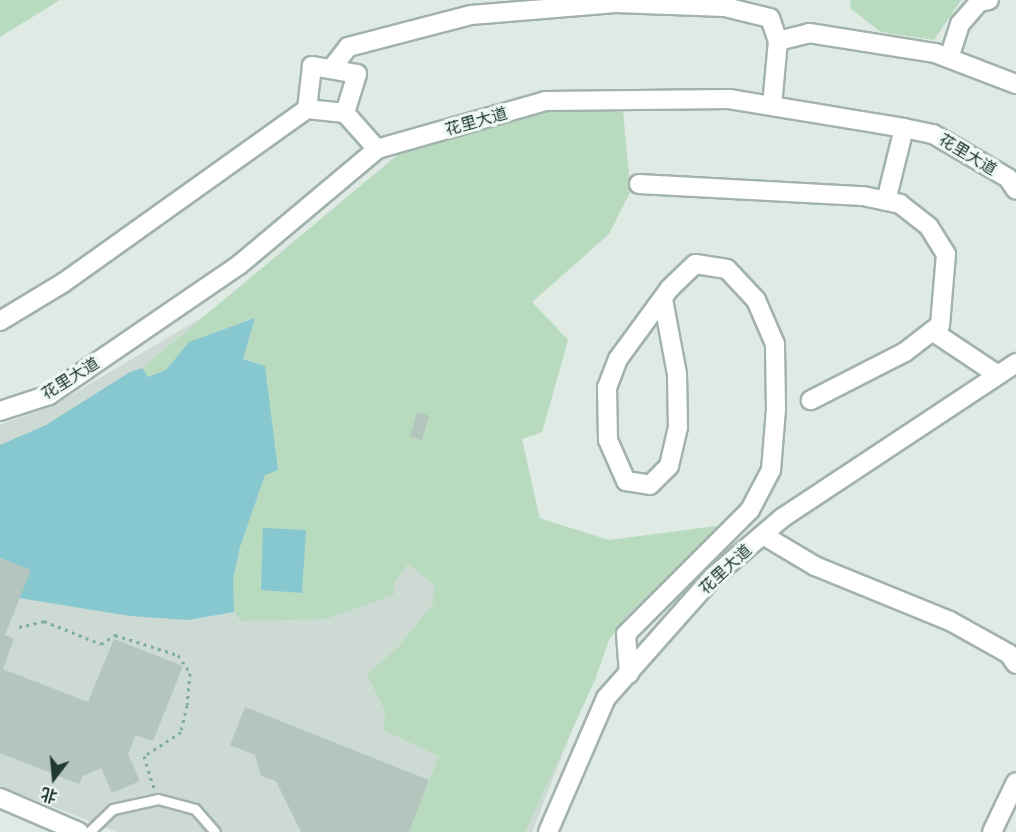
<!DOCTYPE html>
<html>
<head>
<meta charset="utf-8">
<style>
  body { margin:0 }
  #map { position:relative; width:1016px; height:832px; overflow:hidden; background:#dfeae5; font-family:"Golos Text","Noto Sans SC",sans-serif }
  div>[style] { position:absolute }
  .built>* { inset:0; background:#cddad3 }
  .green>* { inset:0; background:#b8dbc0 }
  .water>* { inset:0; background:#87c7cf }
  .building>* { inset:0; background:#b4c5bd }
  .path>* { height:3px; margin-top:-1.5px; transform-origin:0; background:repeating-linear-gradient(90deg,#80ad9d 0 3px,transparent 0 7.5px) }
  .roads { filter:drop-shadow(2px 0 #a2b2ac) drop-shadow(-2px 0 #a2b2ac) drop-shadow(0 2px #a2b2ac) drop-shadow(0 -2px #a2b2ac) }
  .service>* { height:9px; margin:-4.5px; padding:0 4.5px; transform-origin:4.5px; border-radius:4.5px; background:#fff }
  .minor>* { height:18px; margin:-9px; padding:0 9px; transform-origin:9px; border-radius:9px; background:#fff }
  span { translate:-50% -50%; white-space:nowrap; text-align:center; line-height:1.15; -webkit-text-stroke:6px #eff7f3; paint-order:stroke }
  .street-label { font-size:16px; color:#203a32 }
  .north { position:absolute; left:24px; top:748px; width:60px; height:60px; -webkit-text-stroke:4px #eff7f3; paint-order:stroke; rotate:196deg; font-size:16px; font-weight:700; line-height:24px; text-align:center; color:#203a32 }
  .north::after { content:''; display:block; margin:auto; width:21px; height:27px; background:#203a32; clip-path:polygon(50% 0,100% 100%,50% 72%,0 100%) }
</style>
</head>
<body>
<div id="map">
  <div class="built">
    <div style="clip-path:polygon(623px 112px,631px 191px,609px 234px,532px 302px,568px 340px,542px 432px,522px 439px,540px 518px,627px 616px,608px 640px,532px 832px,117px 832px,0 786px,0 425px,56px 404px,206px 315px,406px 148px)"></div>
  </div>
  <div class="green">
    <div style="clip-path:polygon(0 0,60px 0,0 37px)"></div>
    <div style="clip-path:polygon(850px 0,961px 0,934px 40px,881px 32px,851px 9px)"></div>
    <div style="clip-path:polygon(534px 111px,623px 112px,630px 191px,609px 234px,532px 302px,568px 340px,542px 432px,522px 439px,539px 518px,609px 540px,724px 525px,627px 616px,609px 640px,595px 680px,525px 832px,409px 832px,439px 756px,384px 730px,385px 711px,367px 675px,399px 646px,433px 604px,434px 584px,408px 564px,394px 583px,394px 595px,326px 619px,241px 621px,234px 612px,233px 579px,240px 547px,265px 475px,278px 469px,265px 367px,243px 359px,255px 318px,189px 342px,166px 370px,148px 377px,142px 368px,406px 148px)"></div>
  </div>
  <div class="water">
    <div style="clip-path:polygon(255px 318px,243px 359px,265px 366px,278px 470px,265px 475px,240px 547px,233px 579px,234px 612px,188px 620px,130px 616px,19px 598px,30px 570px,0 558px,0 445px,46px 425px,130px 372px,142px 368px,148px 377px,166px 370px,189px 342px)"></div>
    <div style="clip-path:polygon(263px 528px,306px 530px,302px 593px,261px 590px)"></div>
  </div>
  <div class="building">
    <div style="clip-path:polygon(417px 412px,429px 416px,422px 440px,410px 437px)"></div>
    <div style="clip-path:polygon(0 558px,31px 570px,5px 635px,14px 639px,3px 669px,88px 702px,114px 639px,183px 666px,153px 741px,136px 735px,128px 754px,140px 781px,112px 793px,101px 768px,83px 776px,79px 784px,0 753px)"></div>
    <div style="clip-path:polygon(245px 707px,429px 780px,409px 832px,301px 832px,276px 781px,261px 776px,255px 755px,230px 745px)"></div>
  </div>
  <div class="path">
    <div style="left:19px;top:627px;width:26px;rotate:-13deg"></div>
    <div style="left:44px;top:621px;width:61px;rotate:22deg"></div>
    <div style="left:101px;top:644px;width:17px;rotate:-33deg"></div>
    <div style="left:115px;top:635px;width:66px;rotate:17.6deg"></div>
    <div style="left:178px;top:655px;width:22px;rotate:56deg"></div>
    <div style="left:190px;top:673px;width:32px;rotate:95deg"></div>
    <div style="left:187px;top:705px;width:28px;rotate:103deg"></div>
    <div style="left:181px;top:732px;width:44px;rotate:147deg"></div>
    <div style="left:144px;top:756px;width:34px;rotate:73deg"></div>
  </div>
  <div class="roads">
    <div class="service">
      <div style="left:89px;top:832px;width:33px;rotate:-44deg"></div>
      <div style="left:113px;top:809px;width:46px;rotate:-12.5deg"></div>
      <div style="left:158px;top:799px;width:38px;rotate:15deg"></div>
      <div style="left:195px;top:809px;width:30px;rotate:49deg"></div>
    </div>
    <div class="minor">
      <div style="left:778px;top:41px;width:32px;rotate:-14deg"></div>
      <div style="left:809px;top:33px;width:128px;rotate:9deg"></div>
      <div style="left:935px;top:53px;width:87px;rotate:20.9deg"></div>
      <div style="left:949px;top:58px;width:36px;rotate:-72deg"></div>
      <div style="left:960px;top:24px;width:29px;rotate:-49deg"></div>
      <div style="left:979px;top:2px;width:10px;rotate:-11deg"></div>
      <div style="left:331px;top:69px;width:28px;rotate:-52deg"></div>
      <div style="left:348px;top:47px;width:127px;rotate:-14.6deg"></div>
      <div style="left:471px;top:15px;width:145px;rotate:-4.7deg"></div>
      <div style="left:616px;top:3px;width:109px;rotate:2.1deg"></div>
      <div style="left:725px;top:7px;width:46px;rotate:13.7deg"></div>
      <div style="left:770px;top:18px;width:24px;rotate:71deg"></div>
      <div style="left:778px;top:41px;width:65px;rotate:95.3deg"></div>
      <div style="left:345px;top:113px;width:48px;rotate:48.4deg"></div>
      <div style="left:639px;top:184px;width:224px;rotate:3.1deg"></div>
      <div style="left:863px;top:196px;width:38px;rotate:12deg"></div>
      <div style="left:900px;top:204px;width:37px;rotate:38deg"></div>
      <div style="left:929px;top:227px;width:32px;rotate:58deg"></div>
      <div style="left:946px;top:254px;width:71px;rotate:94.8deg"></div>
      <div style="left:940px;top:325px;width:44px;rotate:142.4deg"></div>
      <div style="left:905px;top:352px;width:106px;rotate:152.9deg"></div>
      <div style="left:886px;top:201px;width:75px;rotate:-76.1deg"></div>
      <div style="left:0;top:321px;width:74px;rotate:-31.1deg"></div>
      <div style="left:63px;top:283px;width:300px;rotate:-35.5deg"></div>
      <div style="left:307px;top:109px;width:38px;rotate:6deg"></div>
      <div style="left:345px;top:113px;width:41px;rotate:-72.9deg"></div>
      <div style="left:357px;top:74px;width:46px;rotate:-169.9deg"></div>
      <div style="left:312px;top:66px;width:43px;rotate:96.6deg"></div>
      <div style="left:932px;top:331px;width:79px;rotate:33.7deg"></div>
      <div style="left:0;top:411px;width:52px;rotate:-18.1deg"></div>
      <div style="left:49px;top:395px;width:230px;rotate:-34.4deg"></div>
      <div style="left:239px;top:265px;width:180px;rotate:-40deg"></div>
      <div style="left:377px;top:149px;width:175px;rotate:-15.9deg"></div>
      <div style="left:545px;top:101px;width:184px;rotate:-0.6deg"></div>
      <div style="left:729px;top:99px;width:177px;rotate:9.4deg"></div>
      <div style="left:904px;top:128px;width:30px;rotate:12deg"></div>
      <div style="left:933px;top:134px;width:87px;rotate:30.4deg"></div>
      <div style="left:1008px;top:178px;width:14px;rotate:56deg"></div>
      <div style="left:763px;top:535px;width:61px;rotate:30.8deg"></div>
      <div style="left:815px;top:566px;width:146px;rotate:22.2deg"></div>
      <div style="left:950px;top:621px;width:68px;rotate:29.2deg"></div>
      <div style="left:1009px;top:654px;width:12px;rotate:55deg"></div>
      <div style="left:629px;top:674px;width:40px;rotate:-94.3deg"></div>
      <div style="left:626px;top:634px;width:175px;rotate:-45deg"></div>
      <div style="left:750px;top:510px;width:45px;rotate:-62.3deg"></div>
      <div style="left:771px;top:470px;width:61px;rotate:-85.3deg"></div>
      <div style="left:776px;top:409px;width:65px;rotate:-90.9deg"></div>
      <div style="left:775px;top:344px;width:48px;rotate:-113.4deg"></div>
      <div style="left:756px;top:300px;width:42px;rotate:-133.1deg"></div>
      <div style="left:727px;top:269px;width:32px;rotate:-171deg"></div>
      <div style="left:695px;top:264px;width:35px;rotate:136deg"></div>
      <div style="left:670px;top:288px;width:88px;rotate:126.2deg"></div>
      <div style="left:618px;top:359px;width:30px;rotate:111deg"></div>
      <div style="left:607px;top:387px;width:53px;rotate:88.9deg"></div>
      <div style="left:608px;top:440px;width:45px;rotate:66.3deg"></div>
      <div style="left:626px;top:481px;width:24px;rotate:9deg"></div>
      <div style="left:650px;top:485px;width:27px;rotate:-45deg"></div>
      <div style="left:669px;top:466px;width:40px;rotate:-77deg"></div>
      <div style="left:678px;top:427px;width:53px;rotate:-91.1deg"></div>
      <div style="left:677px;top:374px;width:76px;rotate:-100.6deg"></div>
      <div style="left:0;top:798px;width:86px;rotate:23.3deg"></div>
      <div style="left:548px;top:832px;width:146px;rotate:-66.6deg"></div>
      <div style="left:606px;top:698px;width:162px;rotate:-48.5deg"></div>
      <div style="left:713px;top:577px;width:91px;rotate:-40.5deg"></div>
      <div style="left:782px;top:518px;width:281px;rotate:-33.5deg"></div>
      <div style="left:992px;top:832px;width:55px;rotate:-64.4deg"></div>
    </div>
  </div>
  <div class="street-label">
    <span style="left:476px;top:121px;rotate:-16deg">花里大道</span>
    <span style="left:968px;top:154px;rotate:31deg">花里大道</span>
    <span style="left:70px;top:378px;rotate:-32deg">花里大道</span>
    <span style="left:725px;top:569px;rotate:-43deg">花里大道</span>
  </div>
  <div class="north">北</div>
</div>
</body>
</html>
